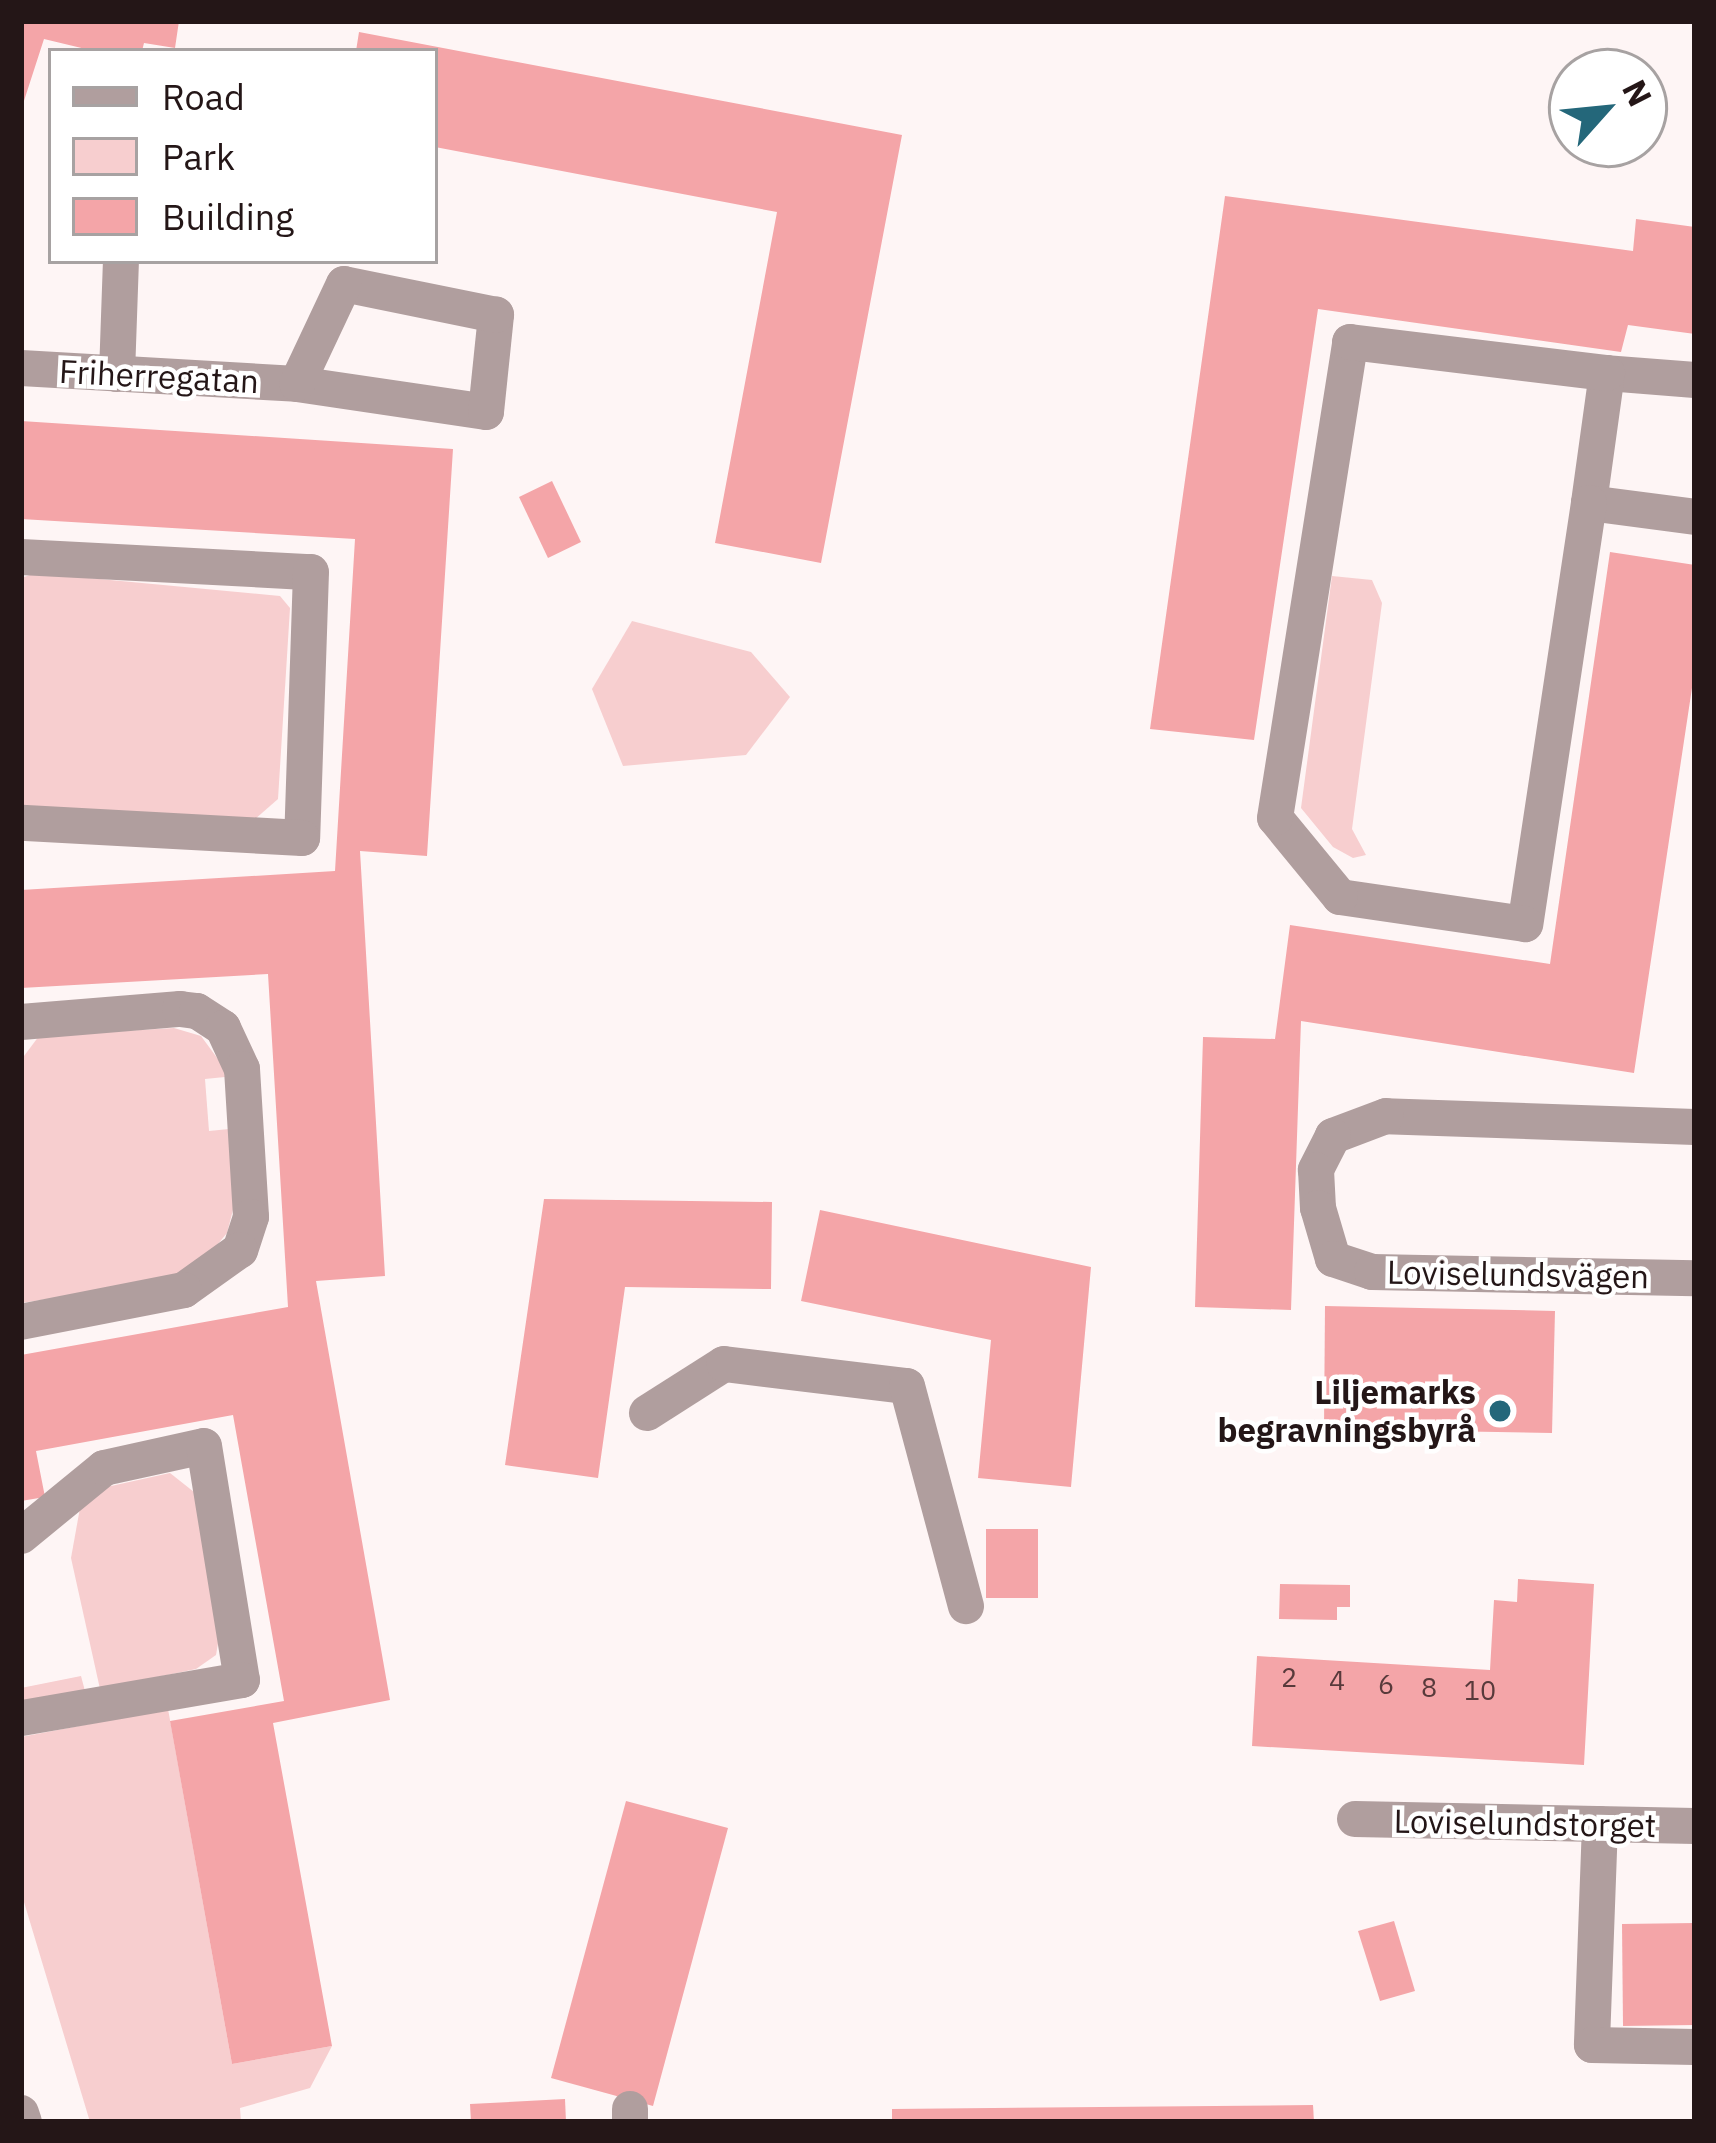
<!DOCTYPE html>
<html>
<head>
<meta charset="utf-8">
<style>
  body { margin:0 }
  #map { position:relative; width:1716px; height:2143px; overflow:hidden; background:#fef5f5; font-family:"IBM Plex Sans",sans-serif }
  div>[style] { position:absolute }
  .green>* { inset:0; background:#f7cecf }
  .building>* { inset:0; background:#f4a5a8 }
  .minor>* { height:36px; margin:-18px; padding:0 18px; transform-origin:18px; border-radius:18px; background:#b09e9e }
  .dots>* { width:33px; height:33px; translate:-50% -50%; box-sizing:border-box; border:6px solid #fff; border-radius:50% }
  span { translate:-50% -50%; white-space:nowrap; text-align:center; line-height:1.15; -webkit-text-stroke:9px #fff; paint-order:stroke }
  .number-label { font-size:27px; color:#583a3b }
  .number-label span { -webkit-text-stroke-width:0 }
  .street-label { font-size:33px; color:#241617 }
  .poi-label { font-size:33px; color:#241617; font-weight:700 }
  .right { translate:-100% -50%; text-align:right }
  .frame { position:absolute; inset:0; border:24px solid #241617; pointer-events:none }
  .legend { position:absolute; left:48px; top:48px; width:390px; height:216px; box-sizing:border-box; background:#fff; border:3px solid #a7a2a2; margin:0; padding:15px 21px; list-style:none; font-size:36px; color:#241617 }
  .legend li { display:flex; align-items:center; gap:24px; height:60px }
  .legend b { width:60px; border:3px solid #a7a2a2 }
  .north { position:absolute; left:1548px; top:48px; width:120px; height:120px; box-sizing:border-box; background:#fff; border:3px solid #a7a2a2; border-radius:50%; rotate:63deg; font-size:33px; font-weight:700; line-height:48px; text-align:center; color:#241617 }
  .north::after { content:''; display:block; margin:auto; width:42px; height:54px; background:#24677a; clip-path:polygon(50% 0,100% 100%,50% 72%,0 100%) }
</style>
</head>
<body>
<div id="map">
  <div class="green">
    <div style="clip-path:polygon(36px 573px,280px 596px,290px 608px,278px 799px,254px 820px,21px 810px,21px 578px)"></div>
    <div style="clip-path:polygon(1332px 576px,1372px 580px,1382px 603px,1352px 829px,1366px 855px,1353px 858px,1333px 847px,1301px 808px)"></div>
    <div style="clip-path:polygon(632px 621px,751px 652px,790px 697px,746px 755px,623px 766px,592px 689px)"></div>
    <div style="clip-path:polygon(174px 1028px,201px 1036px,223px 1066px,225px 1077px,205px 1079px,209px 1131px,229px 1129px,235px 1202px,227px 1233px,208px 1256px,167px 1281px,21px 1303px,21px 1060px,39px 1036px)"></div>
    <div style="clip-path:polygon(170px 1473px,194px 1492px,221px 1626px,216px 1655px,196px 1669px,100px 1689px,71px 1558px,80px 1508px,102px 1488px)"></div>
    <div style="clip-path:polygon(81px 1676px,85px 1691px,21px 1705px,21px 1688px)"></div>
    <div style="clip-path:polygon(168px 1709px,232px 2064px,332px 2046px,310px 2088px,240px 2108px,241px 2122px,90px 2122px,21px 1892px,21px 1737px)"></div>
  </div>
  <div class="building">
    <div style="clip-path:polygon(21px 21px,179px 21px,175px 48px,144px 43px,142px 51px,94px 51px,44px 39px,22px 107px)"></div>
    <div style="clip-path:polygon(359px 32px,902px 135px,821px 563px,715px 543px,777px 212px,435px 147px,435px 51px,356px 51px)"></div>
    <div style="clip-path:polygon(1225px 196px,1633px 251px,1636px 219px,1695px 227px,1695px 334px,1628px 325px,1621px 352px,1318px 309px,1254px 740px,1150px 729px)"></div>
    <div style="clip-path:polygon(21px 421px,453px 449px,427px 856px,360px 851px,385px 1276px,316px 1281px,390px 1700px,273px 1723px,332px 2046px,232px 2064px,170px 1721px,284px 1701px,233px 1415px,36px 1451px,45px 1497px,21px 1501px,21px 1355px,288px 1307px,268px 974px,21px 988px,21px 890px,335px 871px,355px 539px,21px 519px)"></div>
    <div style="clip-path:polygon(552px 481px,581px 542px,548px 558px,519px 497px)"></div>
    <div style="clip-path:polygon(1610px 552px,1695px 565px,1695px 668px,1634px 1073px,1301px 1021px,1291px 1310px,1195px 1307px,1203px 1037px,1275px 1039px,1290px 925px,1550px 964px)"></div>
    <div style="clip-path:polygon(544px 1199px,772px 1202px,771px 1289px,625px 1287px,598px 1478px,505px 1465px)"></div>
    <div style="clip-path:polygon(820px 1210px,1091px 1267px,1071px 1487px,978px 1478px,991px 1340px,801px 1301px)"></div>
    <div style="clip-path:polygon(1325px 1306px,1555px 1311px,1552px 1433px,1324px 1429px)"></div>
    <div style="clip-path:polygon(986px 1529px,1038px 1529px,1038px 1598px,986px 1598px)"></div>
    <div style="clip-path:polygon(1518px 1579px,1594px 1584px,1584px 1765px,1252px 1746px,1257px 1656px,1490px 1670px,1494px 1600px,1517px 1602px)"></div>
    <div style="clip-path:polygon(1280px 1584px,1350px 1585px,1350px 1607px,1337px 1607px,1337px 1620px,1279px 1619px)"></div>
    <div style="clip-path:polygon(626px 1801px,728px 1828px,653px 2106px,551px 2078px)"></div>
    <div style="clip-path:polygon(1394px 1921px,1415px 1991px,1380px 2001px,1358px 1931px)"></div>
    <div style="clip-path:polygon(1695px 1923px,1695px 2025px,1623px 2026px,1622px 1924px)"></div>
    <div style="clip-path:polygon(565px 2099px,566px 2122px,471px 2122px,470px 2104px)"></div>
    <div style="clip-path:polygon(1313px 2105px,1314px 2122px,892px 2122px,892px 2109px)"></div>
  </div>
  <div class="minor">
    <div style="left:21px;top:368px;width:276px;rotate:3.3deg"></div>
    <div style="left:297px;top:384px;width:191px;rotate:8.4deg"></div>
    <div style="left:486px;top:412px;width:98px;rotate:-84.1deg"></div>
    <div style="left:496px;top:315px;width:155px;rotate:-168.5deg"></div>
    <div style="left:344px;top:284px;width:110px;rotate:115.2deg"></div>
    <div style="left:117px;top:374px;width:113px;rotate:-88deg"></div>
    <div style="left:1695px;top:380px;width:88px;rotate:-175.5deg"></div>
    <div style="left:1607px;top:373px;width:131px;rotate:97.9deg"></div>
    <div style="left:1589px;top:503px;width:107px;rotate:7.5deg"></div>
    <div style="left:1589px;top:503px;width:426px;rotate:98.6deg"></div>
    <div style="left:1525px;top:924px;width:187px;rotate:-171.7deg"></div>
    <div style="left:1340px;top:897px;width:102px;rotate:-129.4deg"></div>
    <div style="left:1275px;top:818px;width:482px;rotate:-81deg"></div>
    <div style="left:1350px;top:342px;width:259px;rotate:6.9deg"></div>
    <div style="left:21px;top:557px;width:290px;rotate:3deg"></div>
    <div style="left:311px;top:572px;width:266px;rotate:91.9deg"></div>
    <div style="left:302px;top:838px;width:281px;rotate:-176.9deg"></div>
    <div style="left:21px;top:1022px;width:160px;rotate:-4.7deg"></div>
    <div style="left:180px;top:1009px;width:17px;rotate:7deg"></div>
    <div style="left:197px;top:1011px;width:31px;rotate:33deg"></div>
    <div style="left:223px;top:1028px;width:45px;rotate:65.1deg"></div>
    <div style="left:242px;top:1069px;width:148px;rotate:86.5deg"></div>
    <div style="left:251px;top:1217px;width:35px;rotate:108deg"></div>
    <div style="left:240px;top:1250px;width:69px;rotate:144.5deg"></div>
    <div style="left:184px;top:1290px;width:166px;rotate:168.9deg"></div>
    <div style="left:1695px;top:1127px;width:309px;rotate:-178deg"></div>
    <div style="left:1386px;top:1116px;width:57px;rotate:159.3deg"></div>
    <div style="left:1333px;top:1136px;width:38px;rotate:117deg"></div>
    <div style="left:1316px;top:1170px;width:38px;rotate:87deg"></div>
    <div style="left:1318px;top:1208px;width:53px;rotate:73.6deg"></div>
    <div style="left:1333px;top:1259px;width:41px;rotate:18.4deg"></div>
    <div style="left:1372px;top:1272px;width:323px;rotate:1.1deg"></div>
    <div style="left:647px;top:1413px;width:91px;rotate:-32.5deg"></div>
    <div style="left:724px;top:1364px;width:184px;rotate:6.9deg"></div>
    <div style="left:907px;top:1386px;width:228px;rotate:75deg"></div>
    <div style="left:21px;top:1536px;width:107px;rotate:-39.3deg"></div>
    <div style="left:104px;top:1468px;width:102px;rotate:-12.4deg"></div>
    <div style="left:204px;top:1446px;width:237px;rotate:80.8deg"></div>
    <div style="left:242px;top:1680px;width:224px;rotate:170.2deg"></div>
    <div style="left:1355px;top:1819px;width:340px;rotate:1.2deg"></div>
    <div style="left:1600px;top:1824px;width:221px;rotate:92.1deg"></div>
    <div style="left:1592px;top:2045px;width:103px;rotate:1.1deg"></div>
    <div style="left:630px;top:2109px;width:13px;rotate:90deg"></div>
    <div style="left:21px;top:2113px;width:9px;rotate:72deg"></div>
  </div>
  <div class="dots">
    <div style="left:1500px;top:1411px;background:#24677a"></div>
  </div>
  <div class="number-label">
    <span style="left:1289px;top:1677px">2</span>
    <span style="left:1337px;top:1680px">4</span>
    <span style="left:1386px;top:1684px">6</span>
    <span style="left:1429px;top:1687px">8</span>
    <span style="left:1480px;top:1690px">10</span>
  </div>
  <div class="street-label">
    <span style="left:159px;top:376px;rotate:3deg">Friherregatan</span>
    <span style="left:1518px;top:1274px;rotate:1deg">Loviselundsvägen</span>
    <span style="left:1525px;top:1823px;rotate:1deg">Loviselundstorget</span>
  </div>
  <div class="poi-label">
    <span class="right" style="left:1476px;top:1411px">Liljemarks<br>begravningsbyrå</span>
  </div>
  <div class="frame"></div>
  <ul class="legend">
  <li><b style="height:15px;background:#b09e9e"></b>Road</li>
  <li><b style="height:33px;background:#f7cecf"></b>Park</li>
  <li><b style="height:33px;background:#f4a5a8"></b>Building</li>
  </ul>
  <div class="north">N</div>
</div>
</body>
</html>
